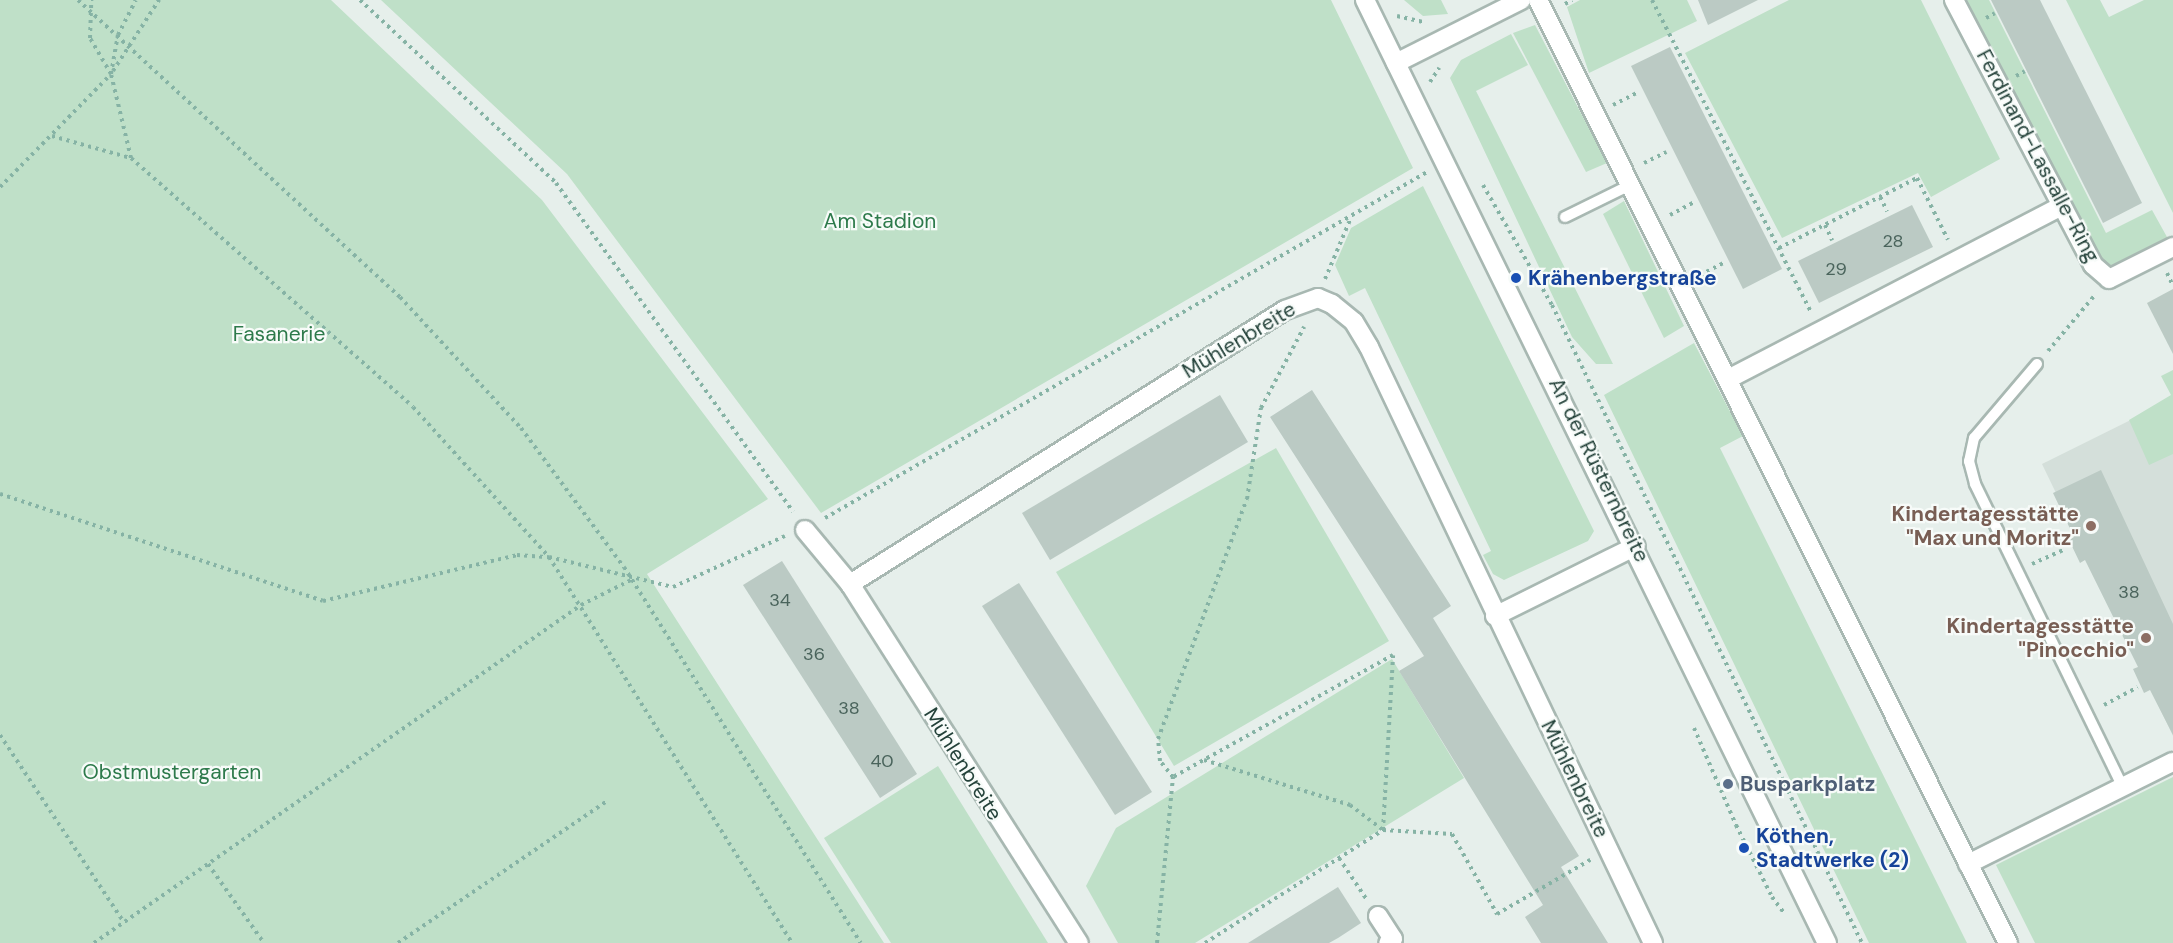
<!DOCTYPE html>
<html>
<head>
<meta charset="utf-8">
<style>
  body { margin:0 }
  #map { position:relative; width:2173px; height:943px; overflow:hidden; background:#e6efeb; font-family:"DM Sans",sans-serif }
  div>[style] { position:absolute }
  .built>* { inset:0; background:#d4dfda }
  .green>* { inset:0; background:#bfe0c8 }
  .building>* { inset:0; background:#bbcac4 }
  .path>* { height:4px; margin-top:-2px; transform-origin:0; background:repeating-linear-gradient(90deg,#86b3a5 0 3px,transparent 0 7.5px) }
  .roads { filter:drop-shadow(2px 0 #a8b8b2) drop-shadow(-2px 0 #a8b8b2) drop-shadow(0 2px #a8b8b2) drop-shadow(0 -2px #a8b8b2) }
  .service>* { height:10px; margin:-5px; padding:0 5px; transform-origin:5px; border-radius:5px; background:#fff }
  .minor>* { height:18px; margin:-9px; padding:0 9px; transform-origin:9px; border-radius:9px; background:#fff }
  .secondary>* { height:18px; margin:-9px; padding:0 9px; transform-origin:9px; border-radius:9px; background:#fff }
  .dots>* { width:16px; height:16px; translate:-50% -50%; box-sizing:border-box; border:3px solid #f7fbf9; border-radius:50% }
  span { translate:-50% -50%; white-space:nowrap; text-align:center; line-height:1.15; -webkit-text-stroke:4.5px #f7fbf9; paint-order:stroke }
  .number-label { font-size:18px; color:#4a645c }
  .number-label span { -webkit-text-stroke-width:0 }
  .street-label { font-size:21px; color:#24423a }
  .park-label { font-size:21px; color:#2d7a4b }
  .transit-label { font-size:21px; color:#164399; font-weight:700 }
  .left { translate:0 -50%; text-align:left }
  .education-label { font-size:21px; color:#785e54; font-weight:700 }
  .right { translate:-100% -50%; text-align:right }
  .service-label { font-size:21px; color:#4e5e75; font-weight:700 }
</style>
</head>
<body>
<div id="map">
  <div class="built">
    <div style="clip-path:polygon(2173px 399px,2173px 736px,2042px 464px)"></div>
  </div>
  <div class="green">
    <div style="clip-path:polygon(0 0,331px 0,542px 200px,768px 499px,647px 574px,884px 943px,0 943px)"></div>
    <div style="clip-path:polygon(381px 0,1331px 0,1413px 168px,821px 513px,567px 174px)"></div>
    <div style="clip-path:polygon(1404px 0,1441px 0,1448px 14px,1423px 16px)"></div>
    <div style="clip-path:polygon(1580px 0,1687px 0,1697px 21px,1589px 73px,1567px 7px)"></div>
    <div style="clip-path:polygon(1789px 0,1921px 0,2000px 159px,1931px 197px,1918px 173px,1782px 238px,1685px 53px)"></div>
    <div style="clip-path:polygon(1958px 0,1989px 0,2106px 233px,2152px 210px,2172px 246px,2110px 278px)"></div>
    <div style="clip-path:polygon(2066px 0,2100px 0,2109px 17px,2144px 0,2173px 0,2173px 213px)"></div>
    <div style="clip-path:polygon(1535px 25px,1607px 163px,1586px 172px,1513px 33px)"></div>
    <div style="clip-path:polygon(1511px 34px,1528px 65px,1476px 91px,1613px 364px,1596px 364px,1572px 337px,1450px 78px,1461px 60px)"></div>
    <div style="clip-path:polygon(1423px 186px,1594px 531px,1588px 541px,1504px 580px,1493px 574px,1483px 555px,1491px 551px,1365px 288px,1349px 296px,1335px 265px,1351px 228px)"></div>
    <div style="clip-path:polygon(1624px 201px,1684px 326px,1664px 338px,1603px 214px)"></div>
    <div style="clip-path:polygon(1694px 343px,1743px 436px,1720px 448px,1967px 943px,1869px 943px,1604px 395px)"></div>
    <div style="clip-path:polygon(2173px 370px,2173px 454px,2149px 465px,2129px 420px,2171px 395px,2161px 376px)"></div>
    <div style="clip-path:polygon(1276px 448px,1389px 641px,1174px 766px,1056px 572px)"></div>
    <div style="clip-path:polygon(1392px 659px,1464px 778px,1195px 943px,1118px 943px,1086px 886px,1116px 828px)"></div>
    <div style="clip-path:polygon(938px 766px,1048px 943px,891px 943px,824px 838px)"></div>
    <div style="clip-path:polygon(2173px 777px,2173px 943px,2035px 943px,1996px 865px)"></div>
  </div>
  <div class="building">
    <div style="clip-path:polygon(1698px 0,1758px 0,1708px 25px)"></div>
    <div style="clip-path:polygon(1991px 0,2040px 0,2142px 203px,2103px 223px)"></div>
    <div style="clip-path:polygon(1670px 47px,1782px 269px,1743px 289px,1631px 66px)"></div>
    <div style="clip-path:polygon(1912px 205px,1933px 247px,1819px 303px,1798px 261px)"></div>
    <div style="clip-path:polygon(2173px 289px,2173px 354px,2147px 303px)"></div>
    <div style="clip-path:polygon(1312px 390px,1451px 606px,1433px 618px,1579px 856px,1561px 867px,1608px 943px,1541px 943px,1525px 917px,1543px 905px,1399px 671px,1424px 656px,1270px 417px)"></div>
    <div style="clip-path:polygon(1220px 395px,1248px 442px,1050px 560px,1022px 513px)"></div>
    <div style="clip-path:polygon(2101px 470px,2173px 624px,2173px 735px,2150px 690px,2144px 693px,2133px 669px,2138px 667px,2085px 560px,2080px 563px,2069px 540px,2074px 537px,2053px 493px)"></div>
    <div style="clip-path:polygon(782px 561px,917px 774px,880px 798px,743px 585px)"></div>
    <div style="clip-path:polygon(1019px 583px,1152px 792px,1115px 815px,982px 606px)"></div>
    <div style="clip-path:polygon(1338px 887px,1361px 923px,1338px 938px,1329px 943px,1248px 943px)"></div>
  </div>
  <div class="path">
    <div style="left:78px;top:0;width:438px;rotate:42.7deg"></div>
    <div style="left:400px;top:297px;width:178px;rotate:47.3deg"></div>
    <div style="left:521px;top:428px;width:173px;rotate:53.5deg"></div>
    <div style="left:624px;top:567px;width:444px;rotate:57.8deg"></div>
    <div style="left:360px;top:0;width:268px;rotate:43deg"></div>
    <div style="left:556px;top:183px;width:405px;rotate:54.2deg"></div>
    <div style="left:1652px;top:0;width:350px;rotate:63deg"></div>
    <div style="left:1565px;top:4px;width:8px;rotate:-30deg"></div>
    <div style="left:1397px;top:16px;width:28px;rotate:13deg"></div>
    <div style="left:1986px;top:18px;width:10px;rotate:-29deg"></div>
    <div style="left:113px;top:71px;width:85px;rotate:-57.1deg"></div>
    <div style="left:2016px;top:76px;width:10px;rotate:-29deg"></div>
    <div style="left:1430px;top:82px;width:17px;rotate:-57deg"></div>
    <div style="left:1613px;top:105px;width:27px;rotate:-27deg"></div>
    <div style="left:52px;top:136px;width:82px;rotate:15.6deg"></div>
    <div style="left:131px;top:158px;width:376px;rotate:41.4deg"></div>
    <div style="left:413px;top:407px;width:202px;rotate:47.8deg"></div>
    <div style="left:549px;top:557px;width:456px;rotate:57.8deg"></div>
    <div style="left:131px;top:158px;width:86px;rotate:-103.4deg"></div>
    <div style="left:111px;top:74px;width:40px;rotate:-80deg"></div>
    <div style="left:118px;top:35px;width:39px;rotate:-63deg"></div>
    <div style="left:1644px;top:163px;width:25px;rotate:-26deg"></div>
    <div style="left:1483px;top:185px;width:138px;rotate:60.1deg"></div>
    <div style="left:1552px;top:305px;width:709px;rotate:64.09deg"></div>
    <div style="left:0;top:187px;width:158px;rotate:-45.5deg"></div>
    <div style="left:111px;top:74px;width:42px;rotate:-120.3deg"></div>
    <div style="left:90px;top:38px;width:38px;rotate:-88deg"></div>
    <div style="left:1880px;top:197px;width:16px;rotate:63deg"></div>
    <div style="left:1670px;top:215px;width:26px;rotate:-28deg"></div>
    <div style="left:1825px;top:225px;width:17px;rotate:65deg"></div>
    <div style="left:1779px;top:248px;width:155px;rotate:-26.9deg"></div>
    <div style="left:1917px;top:178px;width:69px;rotate:63.4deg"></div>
    <div style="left:2167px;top:273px;width:14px;rotate:65deg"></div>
    <div style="left:1700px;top:275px;width:29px;rotate:-27deg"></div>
    <div style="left:1325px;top:279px;width:64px;rotate:-67deg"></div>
    <div style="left:2048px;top:351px;width:73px;rotate:-50deg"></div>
    <div style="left:0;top:494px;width:340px;rotate:18.3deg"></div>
    <div style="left:323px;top:601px;width:199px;rotate:-13.3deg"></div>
    <div style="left:517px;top:555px;width:32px;rotate:4deg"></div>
    <div style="left:549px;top:557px;width:128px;rotate:13.6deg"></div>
    <div style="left:673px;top:587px;width:123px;rotate:-24.5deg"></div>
    <div style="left:825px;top:518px;width:694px;rotate:-29.89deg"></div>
    <div style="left:2032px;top:564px;width:37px;rotate:-24deg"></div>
    <div style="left:2104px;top:705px;width:38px;rotate:-28deg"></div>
    <div style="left:1694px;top:728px;width:106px;rotate:66.6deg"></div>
    <div style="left:1736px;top:825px;width:80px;rotate:63.4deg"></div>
    <div style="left:1772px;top:897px;width:21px;rotate:53deg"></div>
    <div style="left:0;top:735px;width:224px;rotate:56.5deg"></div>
    <div style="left:1204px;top:760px;width:153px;rotate:17.1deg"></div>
    <div style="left:1350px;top:805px;width:41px;rotate:37.1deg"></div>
    <div style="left:1383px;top:830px;width:69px;rotate:3.3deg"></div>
    <div style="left:1452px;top:834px;width:92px;rotate:60.6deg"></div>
    <div style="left:1497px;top:914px;width:108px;rotate:-30.1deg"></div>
    <div style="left:1339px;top:858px;width:50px;rotate:56.3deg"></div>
    <div style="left:208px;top:864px;width:97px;rotate:54.7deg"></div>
    <div style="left:94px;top:943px;width:593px;rotate:-34.76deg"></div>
    <div style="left:581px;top:605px;width:56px;rotate:-26.6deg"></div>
    <div style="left:398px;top:943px;width:253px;rotate:-34.2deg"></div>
    <div style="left:1157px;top:943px;width:167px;rotate:-84.5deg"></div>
    <div style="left:1205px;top:943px;width:211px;rotate:-32.4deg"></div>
    <div style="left:1383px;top:830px;width:175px;rotate:-86.7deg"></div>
    <div style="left:1393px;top:655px;width:252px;rotate:151deg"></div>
    <div style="left:1173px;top:777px;width:21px;rotate:-129deg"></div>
    <div style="left:1160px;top:761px;width:22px;rotate:-95deg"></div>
    <div style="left:1158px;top:739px;width:256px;rotate:-69.7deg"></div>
    <div style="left:1247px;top:499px;width:92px;rotate:-81.3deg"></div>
    <div style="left:1261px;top:408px;width:92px;rotate:-62deg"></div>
  </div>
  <div class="roads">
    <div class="service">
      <div style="left:1565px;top:217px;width:75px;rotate:-26.2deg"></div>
      <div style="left:2037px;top:364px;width:97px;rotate:130.4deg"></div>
      <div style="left:1974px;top:438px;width:24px;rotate:102deg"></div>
      <div style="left:1969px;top:461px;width:24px;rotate:75deg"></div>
      <div style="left:1975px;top:484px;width:336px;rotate:64deg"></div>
    </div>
    <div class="minor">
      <div style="left:1538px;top:0;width:1054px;rotate:63.51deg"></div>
      <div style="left:1954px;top:0;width:299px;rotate:62.3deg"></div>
      <div style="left:2093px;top:265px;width:21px;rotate:41deg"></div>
      <div style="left:2109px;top:279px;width:72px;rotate:-26.6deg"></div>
      <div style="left:1396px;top:63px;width:140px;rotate:-26.7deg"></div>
      <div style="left:1728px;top:379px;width:376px;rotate:-27.4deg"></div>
      <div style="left:805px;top:530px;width:70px;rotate:50.2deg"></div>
      <div style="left:850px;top:584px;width:426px;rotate:57.5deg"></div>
      <div style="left:850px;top:584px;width:514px;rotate:-32.21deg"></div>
      <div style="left:1285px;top:310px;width:35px;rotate:-20deg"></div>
      <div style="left:1318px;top:298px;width:15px;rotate:23deg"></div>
      <div style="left:1332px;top:304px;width:28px;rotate:39deg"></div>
      <div style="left:1354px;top:322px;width:29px;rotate:59deg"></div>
      <div style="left:1369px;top:347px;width:660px;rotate:64.52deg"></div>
      <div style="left:1495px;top:616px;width:157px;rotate:-26.4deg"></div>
      <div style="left:1968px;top:864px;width:229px;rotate:-26.5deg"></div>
      <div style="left:1378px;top:916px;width:27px;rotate:57deg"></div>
      <div style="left:1393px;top:939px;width:6px;rotate:141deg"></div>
    </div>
    <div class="secondary">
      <div style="left:1365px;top:0;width:1050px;rotate:63.9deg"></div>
    </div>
  </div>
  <div class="dots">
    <div style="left:1516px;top:278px;background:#1a4fb4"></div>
    <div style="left:2091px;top:526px;background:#8d6e63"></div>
    <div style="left:2146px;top:638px;background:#8d6e63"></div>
    <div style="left:1728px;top:784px;background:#5c6f8a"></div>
    <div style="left:1744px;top:848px;background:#1a4fb4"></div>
  </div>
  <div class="number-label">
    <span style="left:1893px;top:241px">28</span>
    <span style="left:1836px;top:269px">29</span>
    <span style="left:2129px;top:592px">38</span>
    <span style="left:780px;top:600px">34</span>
    <span style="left:814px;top:654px">36</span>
    <span style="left:849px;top:708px">38</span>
    <span style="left:882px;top:761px">40</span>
  </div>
  <div class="street-label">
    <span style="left:2038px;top:156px;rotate:62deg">Ferdinand-Lassalle-Ring</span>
    <span style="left:1239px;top:340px;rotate:-31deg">Mühlenbreite</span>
    <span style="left:1599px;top:470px;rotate:64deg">An der Rüsternbreite</span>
    <span style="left:963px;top:764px;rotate:58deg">Mühlenbreite</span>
    <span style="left:1575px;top:779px;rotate:64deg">Mühlenbreite</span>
  </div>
  <div class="park-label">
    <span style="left:880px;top:221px">Am Stadion</span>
    <span style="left:279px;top:334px">Fasanerie</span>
    <span style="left:172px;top:772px">Obstmustergarten</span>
  </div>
  <div class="transit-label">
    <span class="left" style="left:1528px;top:278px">Krähenbergstraße</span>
    <span class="left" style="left:1756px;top:848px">Köthen,<br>Stadtwerke (2)</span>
  </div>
  <div class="education-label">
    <span class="right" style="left:2079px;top:526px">Kindertagesstätte<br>"Max und Moritz"</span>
    <span class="right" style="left:2134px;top:638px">Kindertagesstätte<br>"Pinocchio"</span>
  </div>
  <div class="service-label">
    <span class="left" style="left:1740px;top:784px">Busparkplatz</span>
  </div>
</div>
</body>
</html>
